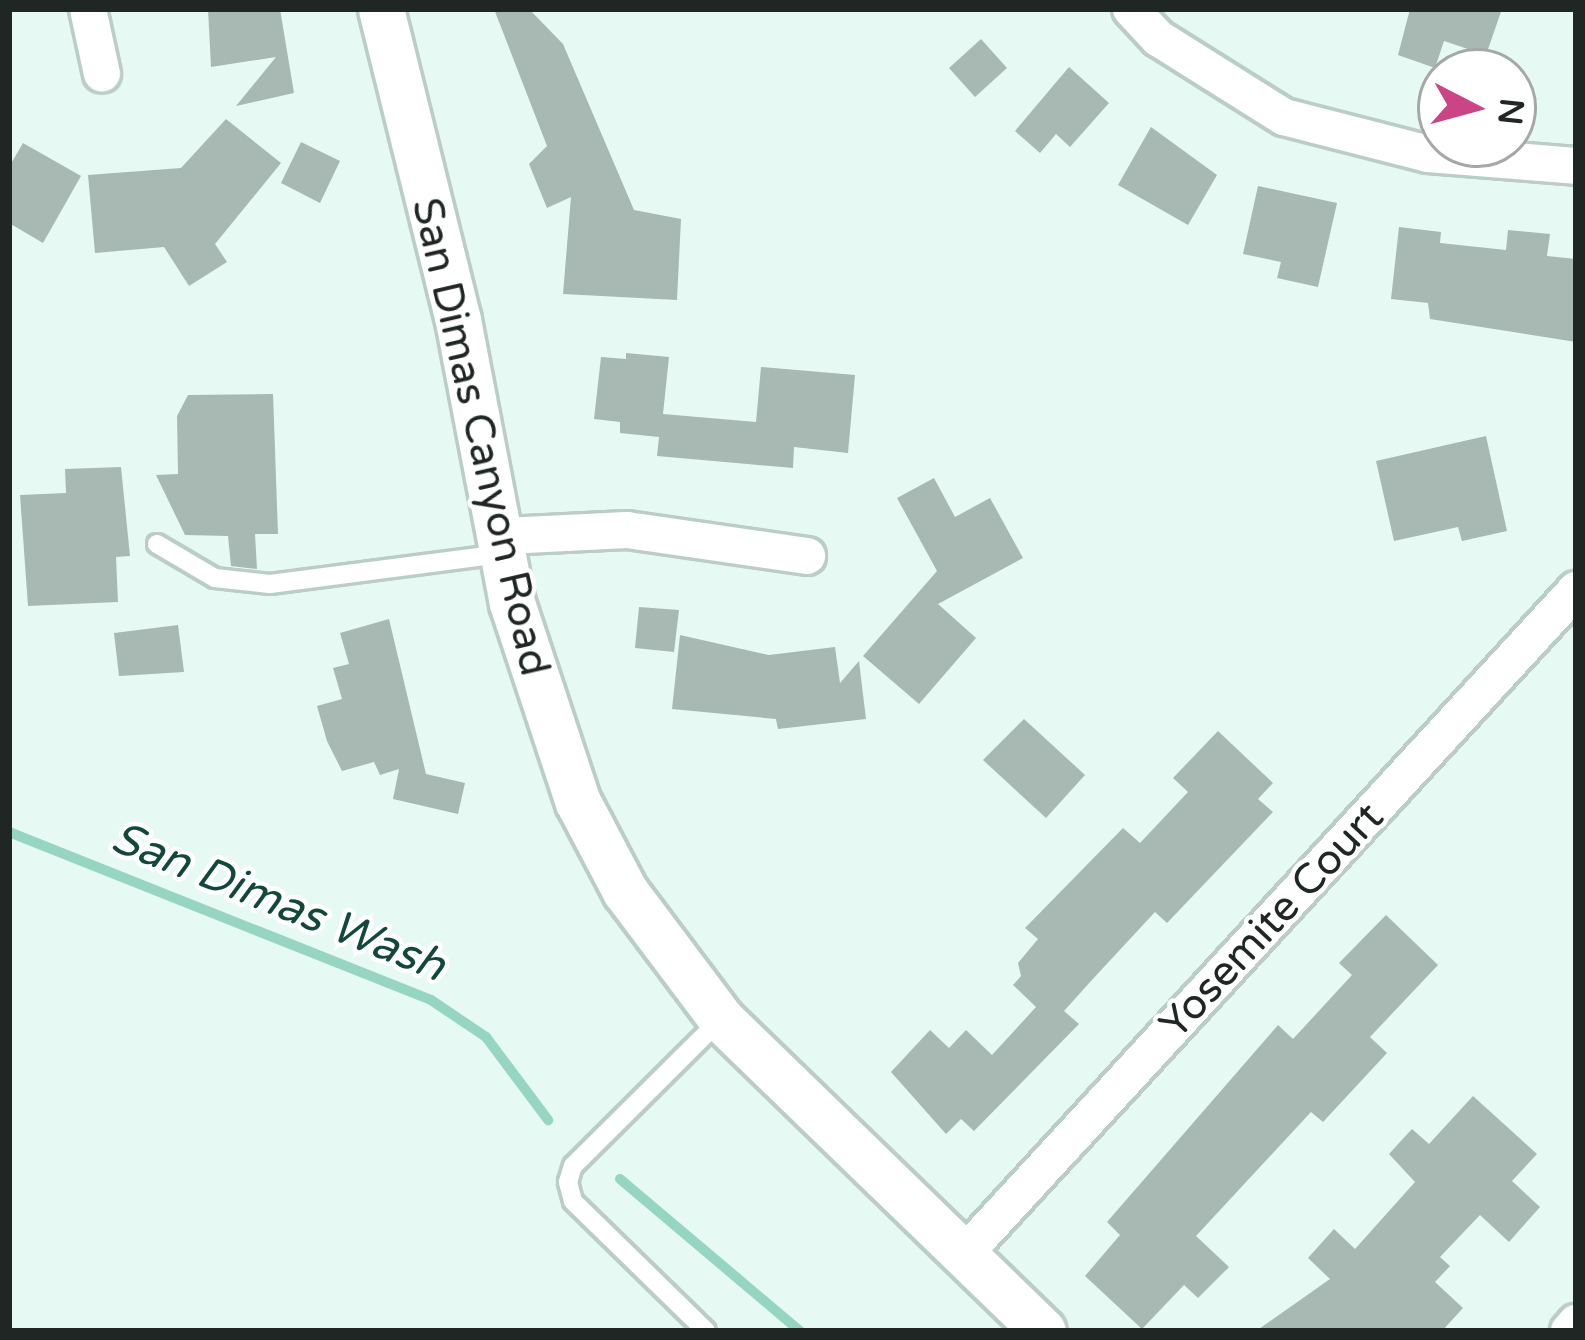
<!DOCTYPE html>
<html>
<head>
<meta charset="utf-8">
<style>
  body { margin:0 }
  #map { position:relative; width:1585px; height:1340px; overflow:hidden; background:#e7f9f3; font-family:"Varela Round",sans-serif }
  div>[style] { position:absolute }
  .stream>* { height:10px; margin:-5px; padding:0 5px; transform-origin:5px; border-radius:5px; background:#95d5c2 }
  .building>* { inset:0; background:#a8b9b3 }
  .roads { filter:drop-shadow(3px 0 #bbcdc7) drop-shadow(-3px 0 #bbcdc7) drop-shadow(0 3px #bbcdc7) drop-shadow(0 -3px #bbcdc7) }
  .service>* { height:18px; margin:-9px; padding:0 9px; transform-origin:9px; border-radius:9px; background:#fff }
  .minor>* { height:36px; margin:-18px; padding:0 18px; transform-origin:18px; border-radius:18px; background:#fff }
  .tertiary>* { height:45px; margin:-22.5px; padding:0 22.5px; transform-origin:22.5px; border-radius:22.5px; background:#fff }
  span { translate:-50% -50%; white-space:nowrap; text-align:center; line-height:1.15; -webkit-text-stroke:9px #fff; paint-order:stroke }
  .street-label { font-size:42px; color:#202624 }
  .water-label { font-size:45px; color:#11483b; font-style:italic }
  .frame { position:absolute; inset:0; border:12px solid #202624; pointer-events:none }
  .north { position:absolute; left:1417px; top:48px; width:120px; height:120px; box-sizing:border-box; background:#fff; border:3px solid #a6a8a7; border-radius:50%; rotate:96deg; font-size:33px; font-weight:700; line-height:48px; text-align:center; color:#202624 }
  .north::after { content:''; display:block; margin:auto; width:42px; height:54px; background:#cb4586; clip-path:polygon(50% 0,100% 100%,50% 72%,0 100%) }
</style>
</head>
<body>
<div id="map">
  <div class="stream">
    <div style="left:9px;top:832px;width:454px;rotate:21.7deg"></div>
    <div style="left:431px;top:1000px;width:66px;rotate:33.9deg"></div>
    <div style="left:486px;top:1037px;width:104px;rotate:53.2deg"></div>
    <div style="left:620px;top:1179px;width:236px;rotate:40.2deg"></div>
  </div>
  <div class="building">
    <div style="clip-path:polygon(208px 9px,280px 9px,294px 93px,236px 106px,276px 57px,211px 67px)"></div>
    <div style="clip-path:polygon(494px 9px,529px 9px,563px 44px,634px 210px,681px 219px,677px 300px,563px 294px,571px 197px,547px 208px,529px 164px,547px 146px)"></div>
    <div style="clip-path:polygon(1410px 9px,1502px 9px,1486px 55px,1444px 41px,1435px 68px,1398px 55px)"></div>
    <div style="clip-path:polygon(981px 39px,1007px 68px,975px 97px,949px 68px)"></div>
    <div style="clip-path:polygon(1069px 67px,1109px 103px,1070px 147px,1056px 134px,1040px 153px,1015px 131px)"></div>
    <div style="clip-path:polygon(226px 119px,281px 163px,215px 244px,227px 262px,189px 286px,164px 247px,95px 253px,88px 175px,181px 168px)"></div>
    <div style="clip-path:polygon(1151px 127px,1217px 175px,1188px 225px,1118px 185px)"></div>
    <div style="clip-path:polygon(301px 142px,340px 161px,320px 203px,281px 183px)"></div>
    <div style="clip-path:polygon(23px 143px,81px 176px,43px 243px,9px 223px,9px 167px)"></div>
    <div style="clip-path:polygon(1258px 186px,1337px 203px,1318px 287px,1277px 278px,1281px 262px,1243px 254px)"></div>
    <div style="clip-path:polygon(1399px 227px,1441px 232px,1440px 243px,1506px 250px,1508px 230px,1550px 234px,1547px 256px,1576px 259px,1576px 342px,1430px 319px,1428px 303px,1391px 299px)"></div>
    <div style="clip-path:polygon(626px 353px,669px 357px,663px 414px,756px 422px,761px 367px,855px 375px,848px 453px,794px 447px,793px 468px,657px 456px,659px 437px,620px 433px,620px 422px,594px 419px,601px 357px,626px 359px)"></div>
    <div style="clip-path:polygon(273px 394px,278px 534px,255px 534px,257px 569px,231px 566px,228px 536px,185px 535px,156px 475px,178px 474px,177px 416px,188px 395px)"></div>
    <div style="clip-path:polygon(1486px 436px,1507px 531px,1462px 541px,1458px 527px,1394px 541px,1376px 461px)"></div>
    <div style="clip-path:polygon(121px 467px,130px 556px,116px 557px,118px 602px,28px 606px,20px 495px,66px 493px,65px 469px)"></div>
    <div style="clip-path:polygon(934px 478px,955px 517px,990px 498px,1023px 558px,938px 604px,976px 638px,919px 704px,863px 656px,937px 571px,897px 498px)"></div>
    <div style="clip-path:polygon(639px 607px,679px 610px,674px 652px,635px 648px)"></div>
    <div style="clip-path:polygon(389px 619px,426px 774px,465px 783px,458px 814px,393px 799px,399px 769px,380px 775px,374px 762px,342px 771px,327px 741px,317px 706px,342px 699px,333px 668px,349px 664px,340px 633px)"></div>
    <div style="clip-path:polygon(178px 625px,184px 672px,119px 676px,114px 633px)"></div>
    <div style="clip-path:polygon(680px 635px,769px 655px,835px 647px,840px 683px,859px 661px,866px 719px,778px 729px,776px 719px,672px 709px)"></div>
    <div style="clip-path:polygon(1024px 719px,1085px 775px,1046px 818px,983px 760px)"></div>
    <div style="clip-path:polygon(1218px 731px,1273px 783px,1258px 799px,1273px 812px,1167px 923px,1155px 912px,1091px 981px,1064px 1011px,1079px 1024px,974px 1131px,961px 1119px,946px 1134px,891px 1072px,930px 1030px,949px 1048px,966px 1030px,992px 1055px,1036px 1007px,1013px 985px,1021px 976px,1018px 963px,1038px 939px,1025px 928px,1123px 828px,1140px 843px,1188px 792px,1173px 778px)"></div>
    <div style="clip-path:polygon(1386px 915px,1438px 965px,1370px 1037px,1387px 1053px,1323px 1122px,1311px 1112px,1196px 1236px,1229px 1267px,1198px 1298px,1184px 1285px,1142px 1329px,1085px 1276px,1120px 1235px,1107px 1222px,1278px 1025px,1293px 1039px,1352px 975px,1339px 963px)"></div>
    <div style="clip-path:polygon(1473px 1096px,1537px 1154px,1512px 1181px,1540px 1207px,1509px 1242px,1480px 1215px,1440px 1257px,1450px 1266px,1435px 1282px,1463px 1308px,1442px 1331px,1256px 1331px,1330px 1279px,1308px 1258px,1334px 1229px,1355px 1249px,1415px 1182px,1389px 1154px,1412px 1129px,1429px 1144px)"></div>
  </div>
  <div class="roads">
    <div class="service">
      <div style="left:157px;top:544px;width:67px;rotate:30.4deg"></div>
      <div style="left:215px;top:578px;width:55px;rotate:6.2deg"></div>
      <div style="left:270px;top:584px;width:234px;rotate:-7.4deg"></div>
      <div style="left:706px;top:1331px;width:186px;rotate:-135.7deg"></div>
      <div style="left:573px;top:1201px;width:20px;rotate:-105deg"></div>
      <div style="left:568px;top:1182px;width:17px;rotate:-73deg"></div>
      <div style="left:573px;top:1166px;width:209px;rotate:-44.8deg"></div>
    </div>
    <div class="minor">
      <div style="left:88px;top:9px;width:66px;rotate:77.8deg"></div>
      <div style="left:1131px;top:9px;width:40px;rotate:47deg"></div>
      <div style="left:1158px;top:38px;width:149px;rotate:32.1deg"></div>
      <div style="left:1284px;top:117px;width:149px;rotate:14.4deg"></div>
      <div style="left:1428px;top:154px;width:148px;rotate:4.6deg"></div>
      <div style="left:505px;top:536px;width:122px;rotate:-2.8deg"></div>
      <div style="left:627px;top:530px;width:182px;rotate:8.2deg"></div>
      <div style="left:967px;top:1251px;width:899px;rotate:-47.34deg"></div>
      <div style="left:1569px;top:1331px;width:11px;rotate:-49deg"></div>
    </div>
    <div class="tertiary">
      <div style="left:381px;top:9px;width:320px;rotate:76.1deg"></div>
      <div style="left:458px;top:320px;width:288px;rotate:79.2deg"></div>
      <div style="left:512px;top:603px;width:210px;rotate:71.7deg"></div>
      <div style="left:578px;top:802px;width:101px;rotate:62.2deg"></div>
      <div style="left:625px;top:891px;width:160px;rotate:53.1deg"></div>
      <div style="left:721px;top:1019px;width:448px;rotate:44.1deg"></div>
    </div>
  </div>
  <div class="street-label">
    <span style="left:480px;top:437px;rotate:77deg">San Dimas Canyon Road</span>
    <span style="left:1272px;top:921px;rotate:-47deg">Yosemite Court</span>
  </div>
  <div class="water-label">
    <span style="left:278px;top:903px;rotate:22deg">San Dimas Wash</span>
  </div>
  <div class="frame"></div>
  <div class="north">N</div>
</div>
</body>
</html>
